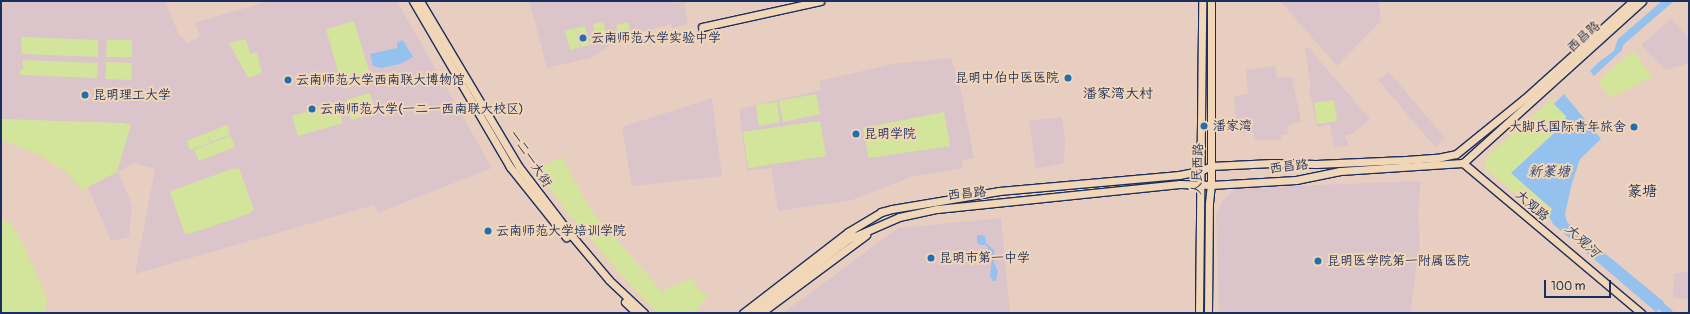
<!DOCTYPE html>
<html>
<head>
<meta charset="utf-8">
<style>
  body { margin:0 }
  #map { position:relative; width:1690px; height:314px; overflow:hidden; background:#e8cec0; font-family:Pangolin,"LXGW WenKai TC",sans-serif }
  div>[style] { position:absolute }
  .built>* { inset:0; background:#dcc5ca }
  .green>* { inset:0; background:#d2e59a }
  .water>* { inset:0; background:#95c1ee }
  .river>* { height:8px; margin:-4px; padding:0 4px; transform-origin:4px; border-radius:4px; background:#95c1ee }
  .roads { filter:drop-shadow(1px 0 #1b2f5e) drop-shadow(-1px 0 #1b2f5e) drop-shadow(0 1px #1b2f5e) drop-shadow(0 -1px #1b2f5e) }
  .secondary>* { height:7px; margin:-3.5px; padding:0 3.5px; transform-origin:3.5px; border-radius:3.5px; background:#f2d6b8 }
  .primary>* { height:7px; margin:-3.5px; padding:0 3.5px; transform-origin:3.5px; border-radius:3.5px; background:#f2d6b8 }
  .dots>* { width:11px; height:11px; translate:-50% -50%; box-sizing:border-box; border:2px solid #f2d6b8; border-radius:50% }
  span { translate:-50% -50%; white-space:nowrap; text-align:center; line-height:1.15; -webkit-text-stroke:4px #f2d6b8; paint-order:stroke }
  .street-label { font-size:13px; color:#1b2f5e }
  .poi-label { font-size:13px; color:#1b2f5e }
  .left { translate:0 -50%; text-align:left }
  .right { translate:-100% -50%; text-align:right }
  .neighbourhood-label { font-size:14px; color:#1b2f5e }
  .water-label { font-size:14px; color:#2d4574; font-style:italic }
  .quarter-label { font-size:15px; color:#1b2f5e }
  .frame { position:absolute; inset:0; border:2px solid #1b2f5e; pointer-events:none }
  .scale { position:absolute; left:1544px; top:280px; width:67px; height:18px; box-sizing:border-box; border:2px solid #1b2f5e; border-top:0; padding-left:5px; font-size:12px; line-height:14px; white-space:nowrap; color:#1b2f5e; -webkit-text-stroke:3px #f2d6b8; paint-order:stroke }
</style>
</head>
<body>
<div id="map">
  <div class="built">
    <div style="clip-path:polygon(1px 1px,165px 1px,179px 35px,188px 43px,200px 36px,195px 23px,268px 1px,397px 1px,492px 168px,378px 213px,374px 205px,135px 274px,155px 169px,134px 163px,118px 172px,132px 205px,129px 237px,111px 241px,88px 187px,82px 190px,67px 173px,39px 155px,1px 140px)"></div>
    <div style="clip-path:polygon(529px 1px,675px 1px,675px 4px,684px 2px,688px 24px,672px 28px,671px 24px,644px 31px,611px 45px,591px 58px,547px 68px)"></div>
    <div style="clip-path:polygon(1280px 1px,1379px 1px,1381px 21px,1337px 66px)"></div>
    <div style="clip-path:polygon(1671px 19px,1689px 38px,1689px 63px,1666px 70px,1641px 45px)"></div>
    <div style="clip-path:polygon(1308px 47px,1370px 119px,1352px 134px,1345px 136px,1349px 145px,1334px 147px,1330px 125px,1317px 127px,1309px 88px,1311px 87px,1305px 48px)"></div>
    <div style="clip-path:polygon(951px 58px,960px 87px,974px 158px,962px 160px,963px 168px,911px 177px,852px 200px,778px 211px,771px 168px,747px 171px,739px 109px,821px 90px,819px 81px,893px 64px)"></div>
    <div style="clip-path:polygon(1275px 66px,1277px 78px,1292px 77px,1301px 122px,1287px 126px,1288px 134px,1281px 135px,1281px 140px,1255px 140px,1254px 133px,1240px 133px,1236px 117px,1234px 96px,1248px 94px,1246px 70px)"></div>
    <div style="clip-path:polygon(1389px 72px,1445px 138px,1435px 147px,1378px 80px)"></div>
    <div style="clip-path:polygon(712px 98px,722px 176px,632px 186px,622px 127px)"></div>
    <div style="clip-path:polygon(1062px 117px,1065px 142px,1064px 163px,1036px 169px,1029px 121px)"></div>
    <div style="clip-path:polygon(1421px 181px,1418px 211px,1420px 242px,1410px 313px,1219px 313px,1216px 215px,1223px 200px,1236px 188px)"></div>
    <div style="clip-path:polygon(1001px 218px,1010px 313px,783px 313px,898px 228px)"></div>
    <div style="clip-path:polygon(1689px 271px,1689px 299px,1673px 298px,1674px 274px)"></div>
  </div>
  <div class="green">
    <div style="clip-path:polygon(354px 21px,372px 81px,343px 89px,326px 29px)"></div>
    <div style="clip-path:polygon(603px 22px,608px 41px,598px 43px,593px 24px)"></div>
    <div style="clip-path:polygon(628px 22px,631px 34px,619px 37px,616px 25px)"></div>
    <div style="clip-path:polygon(585px 26px,590px 45px,581px 47px,576px 28px)"></div>
    <div style="clip-path:polygon(575px 28px,580px 47px,570px 50px,565px 31px)"></div>
    <div style="clip-path:polygon(21px 37px,98px 40px,98px 57px,22px 54px)"></div>
    <div style="clip-path:polygon(246px 39px,250px 54px,257px 52px,262px 73px,248px 78px,229px 43px)"></div>
    <div style="clip-path:polygon(107px 40px,132px 40px,132px 57px,106px 57px)"></div>
    <div style="clip-path:polygon(1633px 51px,1652px 77px,1611px 98px,1598px 81px)"></div>
    <div style="clip-path:polygon(23px 60px,98px 63px,97px 78px,20px 75px,20px 70px,23px 70px)"></div>
    <div style="clip-path:polygon(106px 62px,132px 63px,131px 80px,106px 79px)"></div>
    <div style="clip-path:polygon(370px 93px,376px 113px,351px 120px,346px 100px)"></div>
    <div style="clip-path:polygon(816px 94px,820px 114px,783px 122px,779px 101px)"></div>
    <div style="clip-path:polygon(1334px 100px,1337px 121px,1317px 124px,1314px 103px)"></div>
    <div style="clip-path:polygon(1551px 100px,1566px 116px,1564px 124px,1511px 173px,1552px 209px,1549px 216px,1549px 220px,1486px 170px,1485px 158px)"></div>
    <div style="clip-path:polygon(777px 102px,780px 122px,759px 126px,756px 105px)"></div>
    <div style="clip-path:polygon(336px 103px,343px 123px,298px 136px,292px 116px)"></div>
    <div style="clip-path:polygon(944px 112px,950px 146px,869px 158px,863px 128px)"></div>
    <div style="clip-path:polygon(1px 119px,124px 123px,131px 125px,117px 172px,82px 190px,67px 173px,39px 155px,1px 140px)"></div>
    <div style="clip-path:polygon(820px 121px,826px 156px,748px 168px,743px 132px)"></div>
    <div style="clip-path:polygon(227px 125px,230px 135px,211px 142px,207px 133px)"></div>
    <div style="clip-path:polygon(207px 133px,210px 143px,190px 150px,187px 141px)"></div>
    <div style="clip-path:polygon(230px 136px,235px 147px,199px 161px,194px 150px)"></div>
    <div style="clip-path:polygon(562px 157px,586px 202px,597px 218px,653px 281px,661px 292px,691px 278px,697px 287px,708px 297px,693px 313px,658px 313px,632px 287px,568px 213px,539px 174px,539px 168px)"></div>
    <div style="clip-path:polygon(239px 168px,254px 210px,248px 214px,192px 233px,185px 234px,170px 192px,176px 189px,232px 169px)"></div>
    <div style="clip-path:polygon(1px 220px,10px 222px,22px 242px,47px 298px,45px 313px,1px 313px)"></div>
  </div>
  <div class="water">
    <div style="clip-path:polygon(1662px 1px,1674px 1px,1623px 45px,1622px 50px,1594px 76px,1590px 71px,1599px 62px,1614px 51px,1618px 39px)"></div>
    <div style="clip-path:polygon(403px 40px,413px 57px,400px 64px,381px 68px,373px 66px,370px 54px,397px 48px,397px 43px)"></div>
    <div style="clip-path:polygon(1564px 94px,1601px 139px,1580px 159px,1572px 183px,1565px 214px,1567px 222px,1664px 302px,1656px 312px,1553px 224px,1549px 216px,1552px 209px,1511px 173px,1564px 124px,1566px 116px,1554px 104px)"></div>
    <div style="clip-path:polygon(980px 235px,985px 236px,986px 243px,994px 250px,994px 263px,998px 271px,996px 281px,993px 281px,990px 276px,992px 257px,988px 253px,988px 247px,985px 245px,980px 245px,977px 242px,977px 236px)"></div>
  </div>
  <div class="river">
    <div style="left:1653px;top:299px;width:21px;rotate:41deg"></div>
  </div>
  <div class="roads">
    <div class="secondary">
      <div style="left:702px;top:27px;width:121px;rotate:-12.4deg"></div>
      <div style="left:1463px;top:163px;width:233px;rotate:40.1deg"></div>
    </div>
    <div class="primary">
      <div style="left:413px;top:1px;width:192px;rotate:59.7deg"></div>
      <div style="left:510px;top:167px;width:90px;rotate:51.3deg"></div>
      <div style="left:420px;top:1px;width:193px;rotate:59.2deg"></div>
      <div style="left:519px;top:167px;width:87px;rotate:52.5deg"></div>
      <div style="left:572px;top:236px;width:57px;rotate:49.9deg"></div>
      <div style="left:609px;top:280px;width:48px;rotate:43.3deg"></div>
      <div style="left:851px;top:238px;width:52px;rotate:-23.6deg"></div>
      <div style="left:899px;top:217px;width:39px;rotate:-12deg"></div>
      <div style="left:937px;top:209px;width:244px;rotate:-5.9deg"></div>
      <div style="left:1180px;top:184px;width:31px;rotate:2deg"></div>
      <div style="left:1211px;top:185px;width:85px;rotate:-3.4deg"></div>
      <div style="left:1296px;top:180px;width:45px;rotate:-11.6deg"></div>
      <div style="left:1340px;top:171px;width:123px;rotate:-3.7deg"></div>
      <div style="left:1463px;top:163px;width:241px;rotate:-42.1deg"></div>
      <div style="left:625px;top:302px;width:16px;rotate:43deg"></div>
      <div style="left:743px;top:313px;width:133px;rotate:-37.6deg"></div>
      <div style="left:848px;top:232px;width:39px;rotate:-31deg"></div>
      <div style="left:881px;top:212px;width:11px;rotate:-15deg"></div>
      <div style="left:892px;top:209px;width:109px;rotate:-9.5deg"></div>
      <div style="left:999px;top:191px;width:181px;rotate:-5.1deg"></div>
      <div style="left:1179px;top:175px;width:21px;rotate:-11deg"></div>
      <div style="left:1200px;top:171px;width:12px;rotate:-24deg"></div>
      <div style="left:1211px;top:166px;width:61px;rotate:-2.8deg"></div>
      <div style="left:1272px;top:163px;width:44px;rotate:1.3deg"></div>
      <div style="left:1316px;top:164px;width:90px;rotate:-2.5deg"></div>
      <div style="left:1406px;top:160px;width:31px;rotate:-4deg"></div>
      <div style="left:1437px;top:158px;width:19px;rotate:-12deg"></div>
      <div style="left:1456px;top:154px;width:87px;rotate:-39deg"></div>
      <div style="left:1524px;top:99px;width:147px;rotate:-42deg"></div>
      <div style="left:752px;top:313px;width:128px;rotate:-37.4deg"></div>
      <div style="left:761px;top:313px;width:131px;rotate:-36.6deg"></div>
      <div style="left:1199px;top:313px;width:312px;rotate:-89.4deg"></div>
      <div style="left:1208px;top:313px;width:110px;rotate:-89.5deg"></div>
      <div style="left:1209px;top:203px;width:18px;rotate:-84deg"></div>
      <div style="left:1211px;top:185px;width:184px;rotate:-90deg"></div>
    </div>
  </div>
  <div class="dots">
    <div style="left:583px;top:38px;background:#1f6fb2"></div>
    <div style="left:1068px;top:78px;background:#1f6fb2"></div>
    <div style="left:288px;top:80px;background:#1f6fb2"></div>
    <div style="left:85px;top:95px;background:#1f6fb2"></div>
    <div style="left:312px;top:109px;background:#1f6fb2"></div>
    <div style="left:1204px;top:126px;background:#1f6fb2"></div>
    <div style="left:1634px;top:127px;background:#1f6fb2"></div>
    <div style="left:856px;top:134px;background:#1f6fb2"></div>
    <div style="left:488px;top:231px;background:#1f6fb2"></div>
    <div style="left:931px;top:258px;background:#1f6fb2"></div>
    <div style="left:1318px;top:261px;background:#1f6fb2"></div>
  </div>
  <div class="street-label">
    <span style="left:1584px;top:37px;rotate:-42deg">西昌路</span>
    <span style="left:530px;top:159px;rotate:56deg">一二一大街</span>
    <span style="left:1289px;top:167px;rotate:-7deg">西昌路</span>
    <span style="left:1198px;top:169px;rotate:-88deg">人民西路</span>
    <span style="left:967px;top:194px;rotate:-6deg">西昌路</span>
    <span style="left:1532px;top:206px;rotate:41deg">大观路</span>
  </div>
  <div class="poi-label">
    <span class="left" style="left:591px;top:38px">云南师范大学实验中学</span>
    <span class="right" style="left:1059px;top:78px">昆明中伯中医医院</span>
    <span class="left" style="left:296px;top:80px">云南师范大学西南联大博物馆</span>
    <span class="left" style="left:93px;top:95px">昆明理工大学</span>
    <span class="left" style="left:320px;top:109px">云南师范大学(一二一西南联大校区)</span>
    <span class="left" style="left:1213px;top:126px">潘家湾</span>
    <span class="right" style="left:1626px;top:127px">大脚氏国际青年旅舍</span>
    <span class="left" style="left:864px;top:134px">昆明学院</span>
    <span class="left" style="left:496px;top:231px">云南师范大学培训学院</span>
    <span class="left" style="left:939px;top:258px">昆明市第一中学</span>
    <span class="left" style="left:1327px;top:261px">昆明医学院第一附属医院</span>
  </div>
  <div class="neighbourhood-label">
    <span style="left:1118px;top:94px">潘家湾大村</span>
  </div>
  <div class="water-label">
    <span style="left:1549px;top:172px">新篆塘</span>
    <span style="left:1582px;top:241px;rotate:43deg">大观河</span>
  </div>
  <div class="quarter-label">
    <span style="left:1642px;top:192px">篆塘</span>
  </div>
  <div class="frame"></div>
  <div class="scale">100 m</div>
</div>
</body>
</html>
